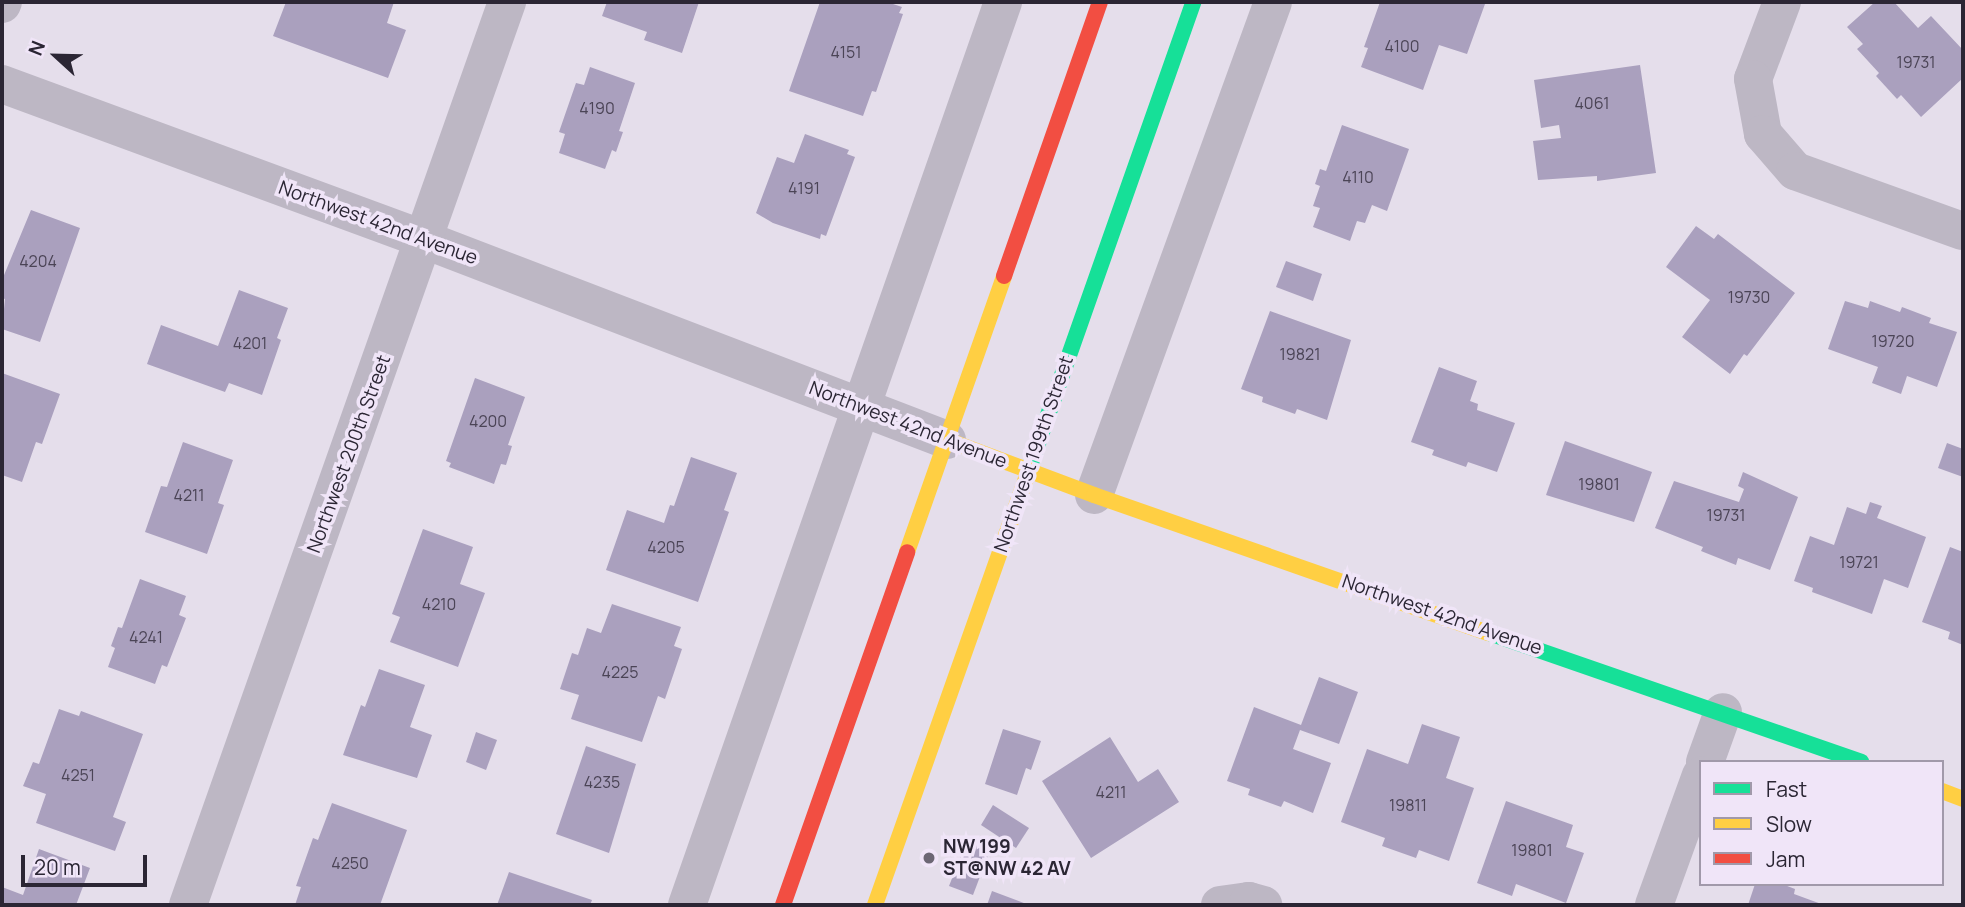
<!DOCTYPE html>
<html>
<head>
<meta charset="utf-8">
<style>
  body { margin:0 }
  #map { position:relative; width:1965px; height:907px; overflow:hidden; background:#e5deeb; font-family:Manrope,sans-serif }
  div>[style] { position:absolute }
  .building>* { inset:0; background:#aaa0be }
  .street>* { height:38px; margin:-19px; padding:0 19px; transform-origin:19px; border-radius:19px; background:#bdb7c4 }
  .fast>* { height:16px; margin:-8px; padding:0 8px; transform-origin:8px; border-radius:8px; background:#16e098 }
  .slow>* { height:16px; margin:-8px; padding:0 8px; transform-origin:8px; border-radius:8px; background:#ffcf43 }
  .jam>* { height:16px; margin:-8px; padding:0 8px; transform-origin:8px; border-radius:8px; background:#f24e42 }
  .dots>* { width:19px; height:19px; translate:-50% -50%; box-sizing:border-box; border:4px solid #f0e5f8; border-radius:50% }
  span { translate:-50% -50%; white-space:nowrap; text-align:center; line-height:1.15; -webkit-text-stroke:7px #f0e5f8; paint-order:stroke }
  .number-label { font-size:16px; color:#4b4456 }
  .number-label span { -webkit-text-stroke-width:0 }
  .street-label { font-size:19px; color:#2b2634 }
  .poi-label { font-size:19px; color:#2b2634; font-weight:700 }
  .left { translate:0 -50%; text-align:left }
  .frame { position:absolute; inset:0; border:4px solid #2b2634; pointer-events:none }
  .legend { position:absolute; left:1699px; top:760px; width:245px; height:126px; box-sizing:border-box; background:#f0e5f8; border:2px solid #a199aa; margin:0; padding:9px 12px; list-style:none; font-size:21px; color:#2b2634 }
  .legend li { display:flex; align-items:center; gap:14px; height:35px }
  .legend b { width:35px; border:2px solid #a199aa }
  .north { position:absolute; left:21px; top:21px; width:70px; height:70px; -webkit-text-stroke:5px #f0e5f8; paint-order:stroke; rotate:292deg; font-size:19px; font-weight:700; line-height:28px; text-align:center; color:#2b2634 }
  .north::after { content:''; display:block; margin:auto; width:24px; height:32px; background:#2b2634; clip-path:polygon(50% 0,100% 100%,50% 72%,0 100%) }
  .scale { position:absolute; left:21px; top:855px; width:126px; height:32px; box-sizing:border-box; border:4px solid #2b2634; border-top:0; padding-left:9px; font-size:21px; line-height:24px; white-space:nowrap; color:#2b2634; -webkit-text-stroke:5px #f0e5f8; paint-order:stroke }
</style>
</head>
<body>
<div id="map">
  <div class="building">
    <div style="clip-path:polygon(286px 2px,336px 4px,337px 2px,394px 2px,387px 23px,406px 30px,388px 78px,273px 36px)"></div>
    <div style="clip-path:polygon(607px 2px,699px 2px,682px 53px,644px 40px,647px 32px,602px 16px)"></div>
    <div style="clip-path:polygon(820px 2px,887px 2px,902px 7px,899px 13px,903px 14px,876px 92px,872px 91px,863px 116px,789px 91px)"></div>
    <div style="clip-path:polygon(1380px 2px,1480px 2px,1485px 4px,1467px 54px,1439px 45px,1423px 90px,1361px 67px,1368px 48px,1364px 47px)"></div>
    <div style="clip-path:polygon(1875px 2px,1894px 2px,1918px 28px,1931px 16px,1963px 50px,1963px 78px,1921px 117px,1901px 95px,1897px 99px,1876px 76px,1879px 73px,1857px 49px,1863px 44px,1847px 27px)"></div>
    <div style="clip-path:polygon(1640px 65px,1656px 173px,1597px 181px,1597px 176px,1538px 180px,1533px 141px,1561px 138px,1559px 125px,1541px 128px,1534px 80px)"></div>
    <div style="clip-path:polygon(590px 67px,635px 83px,619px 131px,623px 132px,616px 152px,612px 150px,605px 169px,559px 153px,565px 134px,559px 132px,576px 83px,584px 85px)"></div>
    <div style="clip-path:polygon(1342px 125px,1409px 149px,1387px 211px,1372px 205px,1365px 223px,1357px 221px,1350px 241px,1313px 227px,1320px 208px,1313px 206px,1320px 186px,1315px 184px,1320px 169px,1326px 171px)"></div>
    <div style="clip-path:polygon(805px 134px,849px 150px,847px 154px,855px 157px,826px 236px,821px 234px,820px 239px,773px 223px,756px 213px,777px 157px,794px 163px)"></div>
    <div style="clip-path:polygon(31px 210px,80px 228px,40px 342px,2px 329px,5px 299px,2px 298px,2px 280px)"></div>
    <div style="clip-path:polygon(1696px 226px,1714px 239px,1718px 234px,1795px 293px,1747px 356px,1744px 354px,1730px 374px,1682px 337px,1710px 300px,1666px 267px)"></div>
    <div style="clip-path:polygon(1286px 261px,1322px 274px,1313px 301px,1276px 287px)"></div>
    <div style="clip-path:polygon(239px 290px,288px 308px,277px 338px,281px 340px,262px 395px,229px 383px,225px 392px,147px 364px,161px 325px,218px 346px)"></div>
    <div style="clip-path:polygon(1845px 301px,1868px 308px,1870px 301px,1900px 312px,1902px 307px,1931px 318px,1929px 323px,1957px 332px,1937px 387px,1907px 376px,1901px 394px,1872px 383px,1878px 367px,1828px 349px)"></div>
    <div style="clip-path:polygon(1270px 311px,1351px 340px,1327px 420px,1297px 409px,1295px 414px,1262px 402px,1263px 397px,1241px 389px)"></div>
    <div style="clip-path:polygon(1439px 367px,1477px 381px,1470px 401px,1478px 404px,1477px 410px,1515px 423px,1497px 472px,1468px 462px,1466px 467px,1432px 455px,1434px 450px,1411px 442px)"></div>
    <div style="clip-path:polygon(2px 373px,60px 394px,42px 444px,36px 442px,22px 482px,2px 475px)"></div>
    <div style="clip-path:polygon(475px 378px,525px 397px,508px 445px,512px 446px,506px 465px,501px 464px,494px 484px,449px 467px,451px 463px,446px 461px)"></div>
    <div style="clip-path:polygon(1565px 441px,1652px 472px,1634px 522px,1546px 495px)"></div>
    <div style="clip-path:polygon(183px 442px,233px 460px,218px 503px,224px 505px,207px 554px,145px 532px,161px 486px,167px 487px)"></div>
    <div style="clip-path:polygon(1947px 443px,1963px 449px,1963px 477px,1938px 468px)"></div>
    <div style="clip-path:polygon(691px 457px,737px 473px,724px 510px,729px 512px,698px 602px,606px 570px,627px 510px,664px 523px,670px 505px,674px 506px)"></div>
    <div style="clip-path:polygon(1743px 472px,1798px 497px,1770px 570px,1738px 558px,1736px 565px,1701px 551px,1703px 547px,1655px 528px,1674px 481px,1739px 502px,1744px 489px,1738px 486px)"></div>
    <div style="clip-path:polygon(1870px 502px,1882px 506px,1877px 518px,1926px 537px,1908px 588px,1884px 579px,1872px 614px,1812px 592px,1813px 588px,1794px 581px,1810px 536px,1834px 545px,1847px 507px,1866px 514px)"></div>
    <div style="clip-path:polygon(423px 529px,473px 547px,460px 584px,485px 593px,458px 667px,390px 642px,400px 617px,392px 614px)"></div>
    <div style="clip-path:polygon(1950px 547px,1963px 552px,1963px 645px,1948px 639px,1950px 632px,1922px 622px)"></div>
    <div style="clip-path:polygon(140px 579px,186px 596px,179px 615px,186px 618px,167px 667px,162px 665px,155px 684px,108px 667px,115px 648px,111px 646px,118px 627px,122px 628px)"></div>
    <div style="clip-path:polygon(612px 604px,681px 627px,674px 646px,682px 649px,665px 699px,658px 696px,642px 742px,571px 719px,579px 695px,560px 689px,572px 653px,578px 655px,587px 628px,601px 633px)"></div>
    <div style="clip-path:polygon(379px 669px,425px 685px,410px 727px,432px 735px,417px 778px,343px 755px,361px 705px,365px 707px)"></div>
    <div style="clip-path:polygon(1319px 677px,1358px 692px,1339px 744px,1300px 730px,1293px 749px,1331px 763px,1313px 813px,1284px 801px,1281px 807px,1248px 795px,1250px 789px,1227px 781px,1254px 707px,1301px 725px)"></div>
    <div style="clip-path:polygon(59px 709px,79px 716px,81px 711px,143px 734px,113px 817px,126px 822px,115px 851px,36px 823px,46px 794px,23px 786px,33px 762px,39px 764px)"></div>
    <div style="clip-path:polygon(1422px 724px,1460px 737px,1446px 778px,1474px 788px,1449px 861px,1419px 850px,1416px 858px,1382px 846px,1385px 838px,1341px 822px,1367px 749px,1408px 764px)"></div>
    <div style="clip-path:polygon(1003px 729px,1041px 741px,1031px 770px,1026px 768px,1017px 795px,985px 784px)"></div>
    <div style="clip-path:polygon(476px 732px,497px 740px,486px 770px,466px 762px)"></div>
    <div style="clip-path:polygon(1110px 737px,1138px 782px,1158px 769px,1179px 802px,1091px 858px,1042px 781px)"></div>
    <div style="clip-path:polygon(586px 746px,636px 764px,609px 853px,556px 834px)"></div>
    <div style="clip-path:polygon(1506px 801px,1573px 825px,1566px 847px,1584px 853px,1566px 903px,1516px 884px,1512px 896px,1477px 883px)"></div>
    <div style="clip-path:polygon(332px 803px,407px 830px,380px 905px,295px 905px,301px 887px,296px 886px,313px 838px,318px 840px)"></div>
    <div style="clip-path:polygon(993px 805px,1029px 828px,1016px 848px,981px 825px)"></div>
    <div style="clip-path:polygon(969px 836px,992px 845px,973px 895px,949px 886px)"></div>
    <div style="clip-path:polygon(39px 849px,90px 868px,76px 905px,2px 905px,2px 887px,23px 895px)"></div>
    <div style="clip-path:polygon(509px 872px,592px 900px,590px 905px,497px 905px)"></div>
    <div style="clip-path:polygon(1755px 884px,1782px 884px,1795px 889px,1794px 894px,1824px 905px,1748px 905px)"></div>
    <div style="clip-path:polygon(992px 891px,1029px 905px,987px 905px)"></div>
  </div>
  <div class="street">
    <div style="left:1782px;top:2px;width:82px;rotate:110.6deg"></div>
    <div style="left:1753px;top:79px;width:56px;rotate:79.7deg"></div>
    <div style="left:1763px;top:134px;width:49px;rotate:49.1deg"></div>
    <div style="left:1795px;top:171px;width:178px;rotate:19.7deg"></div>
    <div style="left:2px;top:4px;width:2px;rotate:-63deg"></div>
    <div style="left:2px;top:84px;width:451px;rotate:20.2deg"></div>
    <div style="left:425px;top:240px;width:559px;rotate:20.96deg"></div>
    <div style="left:1094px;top:495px;width:524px;rotate:-70.04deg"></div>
    <div style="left:1705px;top:762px;width:53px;rotate:-70.2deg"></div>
    <div style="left:188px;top:905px;width:958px;rotate:-70.54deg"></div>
    <div style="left:687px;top:905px;width:957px;rotate:-70.71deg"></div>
    <div style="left:1220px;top:905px;width:29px;rotate:-8deg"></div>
    <div style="left:1249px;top:901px;width:15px;rotate:16deg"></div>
    <div style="left:1654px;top:905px;width:138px;rotate:-70.1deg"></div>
  </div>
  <div class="fast">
    <div style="left:1029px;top:469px;width:495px;rotate:-70.6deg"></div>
    <div style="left:1489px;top:633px;width:394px;rotate:19.1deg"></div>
  </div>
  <div class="slow">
    <div style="left:947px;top:440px;width:157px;rotate:20.5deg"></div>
    <div style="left:1094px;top:495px;width:418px;rotate:19.3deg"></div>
    <div style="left:907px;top:552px;width:293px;rotate:-70.6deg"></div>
    <div style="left:1942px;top:791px;width:22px;rotate:21deg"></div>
    <div style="left:875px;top:905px;width:462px;rotate:-70.5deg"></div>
  </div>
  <div class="jam">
    <div style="left:1004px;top:276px;width:290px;rotate:-70.7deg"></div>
    <div style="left:783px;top:905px;width:374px;rotate:-70.6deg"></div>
  </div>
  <div class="dots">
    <div style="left:929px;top:858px;background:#6c6674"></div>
  </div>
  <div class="number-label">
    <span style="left:1402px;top:46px">4100</span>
    <span style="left:846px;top:52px">4151</span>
    <span style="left:1916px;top:62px">19731</span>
    <span style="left:1592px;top:103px">4061</span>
    <span style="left:597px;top:108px">4190</span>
    <span style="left:1358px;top:177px">4110</span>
    <span style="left:804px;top:188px">4191</span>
    <span style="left:38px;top:261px">4204</span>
    <span style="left:1749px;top:297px">19730</span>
    <span style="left:1893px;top:341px">19720</span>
    <span style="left:250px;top:343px">4201</span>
    <span style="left:1300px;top:354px">19821</span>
    <span style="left:488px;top:421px">4200</span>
    <span style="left:1599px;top:484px">19801</span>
    <span style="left:189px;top:495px">4211</span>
    <span style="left:1726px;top:515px">19731</span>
    <span style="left:666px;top:547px">4205</span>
    <span style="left:1859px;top:562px">19721</span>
    <span style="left:439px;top:604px">4210</span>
    <span style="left:146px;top:637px">4241</span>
    <span style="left:620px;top:672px">4225</span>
    <span style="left:78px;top:775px">4251</span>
    <span style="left:602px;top:782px">4235</span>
    <span style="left:1111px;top:792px">4211</span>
    <span style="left:1408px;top:805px">19811</span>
    <span style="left:1532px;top:850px">19801</span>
    <span style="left:350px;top:863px">4250</span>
  </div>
  <div class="street-label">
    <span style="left:378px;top:223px;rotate:20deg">Northwest 42nd Avenue</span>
    <span style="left:908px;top:425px;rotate:21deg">Northwest 42nd Avenue</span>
    <span style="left:349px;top:454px;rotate:-70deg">Northwest 200th Street</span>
    <span style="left:1034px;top:454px;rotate:-71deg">Northwest 199th Street</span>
    <span style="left:1442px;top:615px;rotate:19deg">Northwest 42nd Avenue</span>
  </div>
  <div class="poi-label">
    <span class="left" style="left:943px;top:858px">NW 199<br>ST@NW 42 AV</span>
  </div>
  <div class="frame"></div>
  <ul class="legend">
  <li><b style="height:9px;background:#16e098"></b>Fast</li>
  <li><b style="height:9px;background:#ffcf43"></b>Slow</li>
  <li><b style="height:9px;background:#f24e42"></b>Jam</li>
  </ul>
  <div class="north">N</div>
  <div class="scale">20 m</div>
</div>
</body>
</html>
